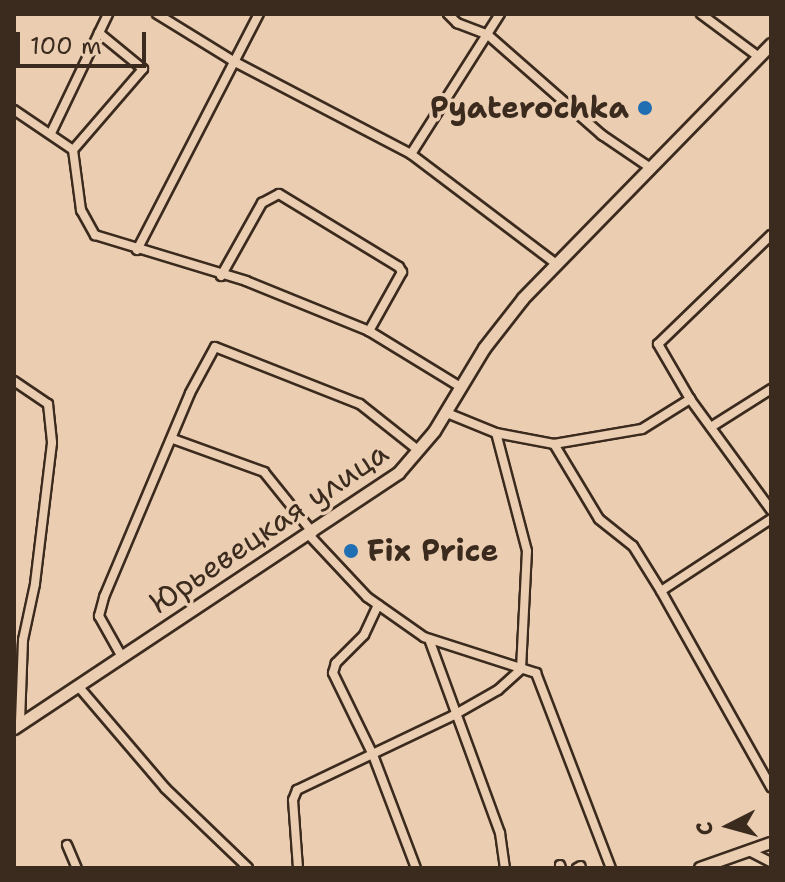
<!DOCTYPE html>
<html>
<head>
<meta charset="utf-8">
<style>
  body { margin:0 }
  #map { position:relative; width:785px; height:882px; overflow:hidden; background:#ebceb1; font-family:"Shantell Sans",sans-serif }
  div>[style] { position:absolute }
  .roads { filter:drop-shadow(2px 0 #3b2a1e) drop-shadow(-2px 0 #3b2a1e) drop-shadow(0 2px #3b2a1e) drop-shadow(0 -2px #3b2a1e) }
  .minor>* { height:8px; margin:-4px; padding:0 4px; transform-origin:4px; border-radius:4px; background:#ebceb1 }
  .tertiary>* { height:10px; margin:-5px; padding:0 5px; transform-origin:5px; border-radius:5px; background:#ebceb1 }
  .secondary>* { height:11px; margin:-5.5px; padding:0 5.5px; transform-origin:5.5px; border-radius:5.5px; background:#ebceb1 }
  .dots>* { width:22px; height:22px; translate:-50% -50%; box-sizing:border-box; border:4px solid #ebceb1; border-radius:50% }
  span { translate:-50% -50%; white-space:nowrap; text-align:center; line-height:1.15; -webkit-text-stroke:7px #ebceb1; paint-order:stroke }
  .poi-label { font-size:30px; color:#3b2a1e; font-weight:700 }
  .right { translate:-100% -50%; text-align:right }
  .left { translate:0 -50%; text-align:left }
  .street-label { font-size:30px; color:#3b2a1e }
  .frame { position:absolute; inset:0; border:16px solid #3b2a1e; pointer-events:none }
  .north { position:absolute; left:689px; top:786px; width:80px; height:80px; -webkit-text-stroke:6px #ebceb1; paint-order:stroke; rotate:264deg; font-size:22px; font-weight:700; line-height:32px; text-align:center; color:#3b2a1e }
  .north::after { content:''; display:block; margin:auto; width:28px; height:36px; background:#3b2a1e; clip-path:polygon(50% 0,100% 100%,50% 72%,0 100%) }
  .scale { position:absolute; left:16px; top:32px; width:130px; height:36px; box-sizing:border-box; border:4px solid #3b2a1e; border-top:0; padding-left:10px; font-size:24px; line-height:28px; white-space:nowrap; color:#3b2a1e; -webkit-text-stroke:6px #ebceb1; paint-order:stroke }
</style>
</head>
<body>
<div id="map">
  <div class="roads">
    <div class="minor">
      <div style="left:157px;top:14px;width:92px;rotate:31.6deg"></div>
      <div style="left:235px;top:62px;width:199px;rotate:27.6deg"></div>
      <div style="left:411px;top:154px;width:181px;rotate:37.1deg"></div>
      <div style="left:448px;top:14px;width:13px;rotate:45deg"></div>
      <div style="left:457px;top:23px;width:33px;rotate:21deg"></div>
      <div style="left:488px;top:35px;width:152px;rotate:41.3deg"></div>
      <div style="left:602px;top:135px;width:57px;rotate:34.2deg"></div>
      <div style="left:701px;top:14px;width:72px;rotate:36.6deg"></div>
      <div style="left:14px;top:110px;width:71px;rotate:34.1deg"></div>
      <div style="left:73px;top:150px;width:61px;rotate:82.4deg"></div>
      <div style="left:81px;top:210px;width:29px;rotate:61deg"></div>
      <div style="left:95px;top:235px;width:158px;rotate:16.9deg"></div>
      <div style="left:246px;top:281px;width:133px;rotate:22.1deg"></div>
      <div style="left:369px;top:331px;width:109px;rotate:31.5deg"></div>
      <div style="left:52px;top:131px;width:130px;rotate:-64.4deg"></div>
      <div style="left:73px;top:150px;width:107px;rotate:-49.2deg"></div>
      <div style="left:143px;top:69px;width:57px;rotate:-140.7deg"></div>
      <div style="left:411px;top:154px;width:166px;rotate:-57.6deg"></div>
      <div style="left:771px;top:235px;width:157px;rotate:136deg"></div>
      <div style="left:658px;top:344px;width:64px;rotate:59.8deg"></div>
      <div style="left:690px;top:399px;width:137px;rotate:53.9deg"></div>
      <div style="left:137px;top:250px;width:266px;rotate:-62.7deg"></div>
      <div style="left:221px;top:276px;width:84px;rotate:-60.7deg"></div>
      <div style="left:262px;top:203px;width:19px;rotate:-28deg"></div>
      <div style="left:279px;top:194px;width:140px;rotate:31.3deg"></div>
      <div style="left:399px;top:267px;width:6px;rotate:59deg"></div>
      <div style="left:402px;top:272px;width:68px;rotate:119.2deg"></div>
      <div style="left:14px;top:381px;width:41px;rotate:34.1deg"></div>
      <div style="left:48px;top:404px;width:39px;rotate:84deg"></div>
      <div style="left:52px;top:443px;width:142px;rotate:96.9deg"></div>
      <div style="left:35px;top:584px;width:57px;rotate:102.1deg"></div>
      <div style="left:23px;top:640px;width:83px;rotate:92.1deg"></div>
      <div style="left:447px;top:413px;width:53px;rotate:22.2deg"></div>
      <div style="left:496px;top:433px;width:59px;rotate:10.7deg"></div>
      <div style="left:554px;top:444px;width:89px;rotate:-9.7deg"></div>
      <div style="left:642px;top:429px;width:57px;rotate:-32deg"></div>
      <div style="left:711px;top:427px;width:71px;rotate:-32.3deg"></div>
      <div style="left:173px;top:439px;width:97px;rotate:19.9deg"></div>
      <div style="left:264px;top:472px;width:78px;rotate:51.2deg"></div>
      <div style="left:554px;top:444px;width:87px;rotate:59deg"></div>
      <div style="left:599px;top:519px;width:43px;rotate:38.5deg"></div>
      <div style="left:633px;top:546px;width:53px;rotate:58.1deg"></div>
      <div style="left:661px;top:591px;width:225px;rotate:60.7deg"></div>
      <div style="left:309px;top:535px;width:85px;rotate:46.9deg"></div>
      <div style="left:367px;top:597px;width:70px;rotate:35.1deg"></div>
      <div style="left:424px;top:637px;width:118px;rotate:17.8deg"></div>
      <div style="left:536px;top:673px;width:209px;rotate:69deg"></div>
      <div style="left:661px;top:591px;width:131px;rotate:-33.2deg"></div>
      <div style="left:378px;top:605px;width:33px;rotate:115deg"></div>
      <div style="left:364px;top:635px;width:40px;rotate:135deg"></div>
      <div style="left:336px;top:663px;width:10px;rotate:107deg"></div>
      <div style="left:333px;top:673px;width:91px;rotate:64deg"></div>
      <div style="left:373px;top:755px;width:121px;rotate:69.2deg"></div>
      <div style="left:429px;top:639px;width:207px;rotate:69.9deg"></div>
      <div style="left:500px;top:833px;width:35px;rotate:82deg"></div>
      <div style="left:122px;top:657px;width:47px;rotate:-119.3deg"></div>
      <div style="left:99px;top:616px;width:20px;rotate:-75deg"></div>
      <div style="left:104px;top:597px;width:221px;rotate:-67.1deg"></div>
      <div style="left:190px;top:393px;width:52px;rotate:-61.5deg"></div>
      <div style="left:215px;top:347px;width:156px;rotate:21.5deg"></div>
      <div style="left:360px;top:404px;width:75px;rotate:38.5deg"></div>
      <div style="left:78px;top:686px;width:134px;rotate:49.5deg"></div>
      <div style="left:165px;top:788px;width:115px;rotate:43.9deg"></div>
      <div style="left:67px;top:845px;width:25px;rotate:67deg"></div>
      <div style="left:749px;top:851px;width:25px;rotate:27deg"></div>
      <div style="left:560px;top:865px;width:3px;rotate:72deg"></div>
      <div style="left:298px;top:868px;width:68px;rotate:-94.2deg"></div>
      <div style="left:293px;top:800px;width:11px;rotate:-68deg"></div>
      <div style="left:297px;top:790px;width:174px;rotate:-25.5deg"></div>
      <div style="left:454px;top:715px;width:51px;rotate:-29.6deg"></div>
      <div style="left:498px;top:690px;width:31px;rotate:-42deg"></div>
      <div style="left:521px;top:669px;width:118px;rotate:-87.1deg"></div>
      <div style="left:527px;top:551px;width:122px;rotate:-104.7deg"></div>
      <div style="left:577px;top:868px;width:4px;rotate:-27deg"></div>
    </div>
    <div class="tertiary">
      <div style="left:700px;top:868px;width:75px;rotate:-19.4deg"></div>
    </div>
    <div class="secondary">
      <div style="left:14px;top:728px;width:461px;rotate:-33.6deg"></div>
      <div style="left:398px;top:473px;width:55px;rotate:-49.4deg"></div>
      <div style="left:434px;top:431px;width:97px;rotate:-58.9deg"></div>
      <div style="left:484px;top:348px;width:63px;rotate:-52deg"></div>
      <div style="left:523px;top:298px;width:355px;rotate:-45.7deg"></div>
    </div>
  </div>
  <div class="dots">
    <div style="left:645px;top:108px;background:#1f6fb2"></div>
    <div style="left:351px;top:551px;background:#1f6fb2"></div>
  </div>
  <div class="poi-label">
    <span class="right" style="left:629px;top:108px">Pyaterochka</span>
    <span class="left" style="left:367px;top:551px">Fix Price</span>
  </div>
  <div class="street-label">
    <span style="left:269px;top:528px;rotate:-34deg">Юрьевецкая улица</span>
  </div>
  <div class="frame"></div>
  <div class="north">С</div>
  <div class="scale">100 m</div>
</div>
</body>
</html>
